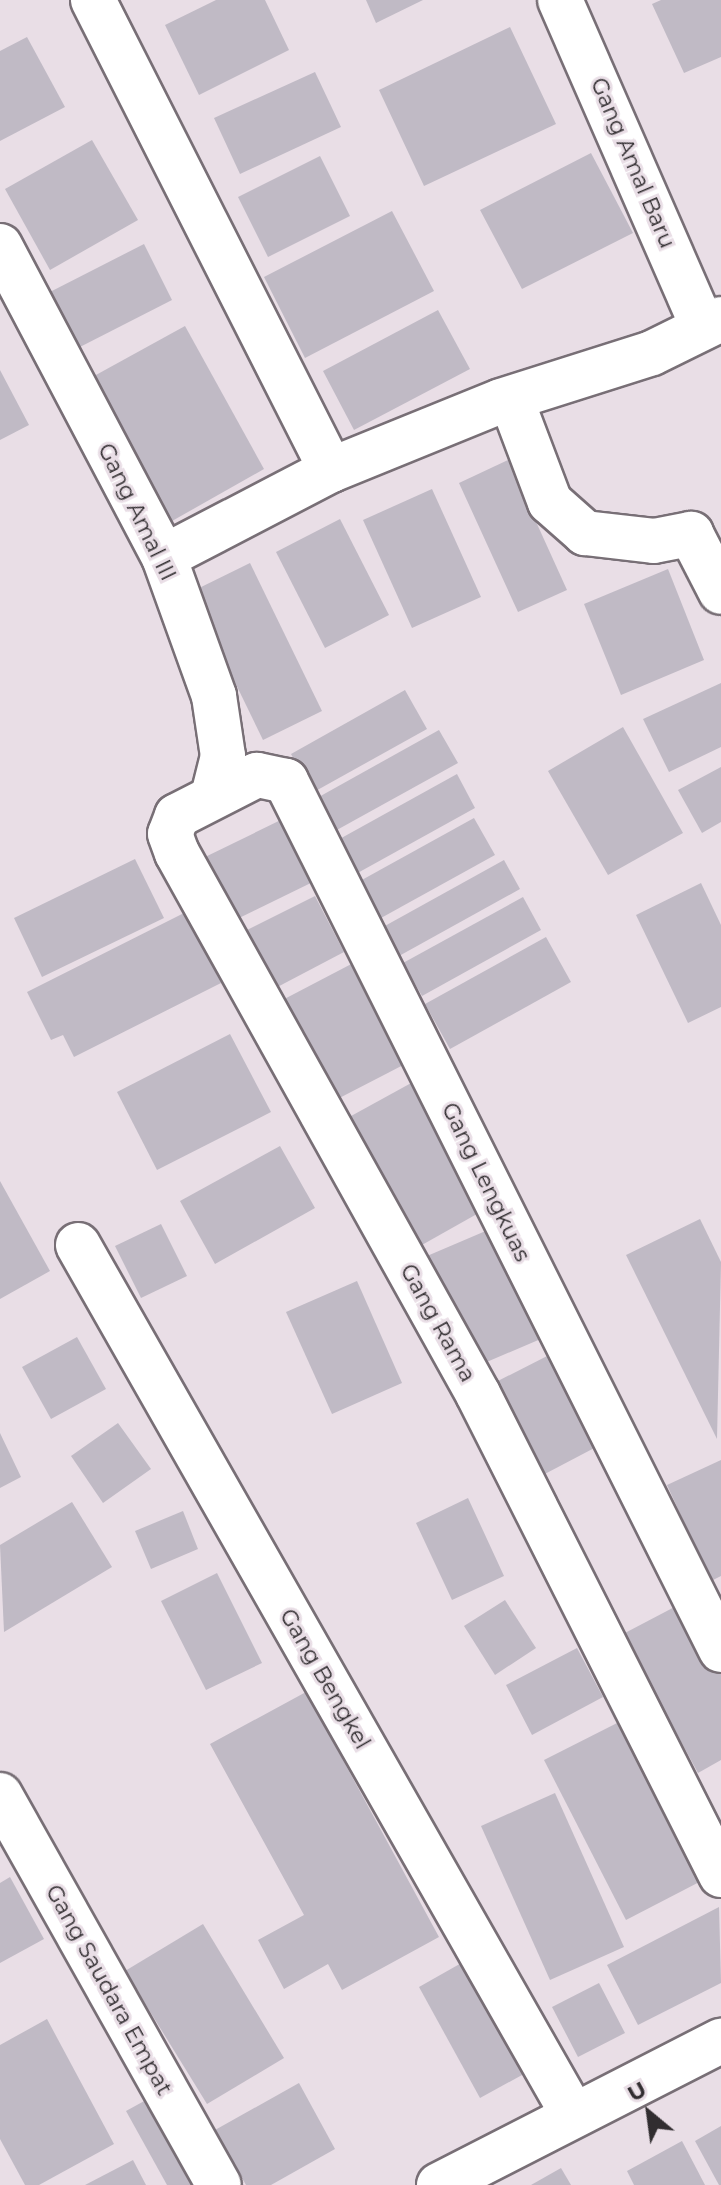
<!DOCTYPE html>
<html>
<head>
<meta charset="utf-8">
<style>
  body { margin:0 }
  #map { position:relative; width:721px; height:2185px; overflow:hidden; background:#e9dee6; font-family:Montserrat,sans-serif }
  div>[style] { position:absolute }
  .building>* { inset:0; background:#c0bac5 }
  .roads { filter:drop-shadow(2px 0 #786f76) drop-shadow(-2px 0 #786f76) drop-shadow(0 2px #786f76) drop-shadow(0 -2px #786f76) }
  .minor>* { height:44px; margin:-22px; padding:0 22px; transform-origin:22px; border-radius:22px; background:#fff }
  .secondary>* { height:44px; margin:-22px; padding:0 22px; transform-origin:22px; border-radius:22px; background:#fff }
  span { translate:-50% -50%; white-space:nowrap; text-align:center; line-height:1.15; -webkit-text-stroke:6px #e9dee6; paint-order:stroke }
  .street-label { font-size:22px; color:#312d30 }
  .north { position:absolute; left:609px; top:2073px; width:80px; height:80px; -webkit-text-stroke:6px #e9dee6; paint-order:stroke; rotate:331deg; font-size:22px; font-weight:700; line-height:32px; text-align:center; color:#312d30 }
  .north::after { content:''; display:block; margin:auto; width:28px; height:36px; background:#312d30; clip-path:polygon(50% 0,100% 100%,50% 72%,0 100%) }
</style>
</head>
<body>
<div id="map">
  <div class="building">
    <div style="clip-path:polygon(216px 0,265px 0,289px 50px,199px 95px,165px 25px)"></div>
    <div style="clip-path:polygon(366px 0,423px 0,376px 23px)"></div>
    <div style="clip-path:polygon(661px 0,721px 0,721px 57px,684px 73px,652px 4px)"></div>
    <div style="clip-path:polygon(510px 27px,556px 124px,424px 186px,379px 90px)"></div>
    <div style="clip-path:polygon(27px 37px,65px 107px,0 141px,0 51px)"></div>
    <div style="clip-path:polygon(315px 72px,341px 127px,240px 174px,214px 118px)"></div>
    <div style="clip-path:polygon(92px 140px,138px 220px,50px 270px,5px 189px)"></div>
    <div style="clip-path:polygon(591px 153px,633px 233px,522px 289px,480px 210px)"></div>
    <div style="clip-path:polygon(320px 156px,350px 216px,268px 257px,238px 197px)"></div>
    <div style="clip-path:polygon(392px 211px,434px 291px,305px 358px,264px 277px)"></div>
    <div style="clip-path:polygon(144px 244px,172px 300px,76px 349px,48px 293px)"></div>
    <div style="clip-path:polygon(438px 310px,470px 369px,354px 430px,323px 371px)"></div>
    <div style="clip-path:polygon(185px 326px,264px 469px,165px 525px,85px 381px)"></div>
    <div style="clip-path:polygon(0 370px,29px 425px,0 440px)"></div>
    <div style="clip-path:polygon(508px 460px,567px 590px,518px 612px,459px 483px)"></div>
    <div style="clip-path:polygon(432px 489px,481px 597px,412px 628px,363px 520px)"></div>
    <div style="clip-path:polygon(340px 519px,389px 615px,325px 648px,276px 552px)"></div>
    <div style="clip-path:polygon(250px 563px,322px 711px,263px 740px,191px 592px)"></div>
    <div style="clip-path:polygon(668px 569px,704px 660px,621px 695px,584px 604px)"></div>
    <div style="clip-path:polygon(721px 683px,721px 747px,669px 772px,643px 719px)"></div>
    <div style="clip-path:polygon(405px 690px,427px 729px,312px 793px,291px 754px)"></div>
    <div style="clip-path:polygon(623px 727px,683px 833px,608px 875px,548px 771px)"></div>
    <div style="clip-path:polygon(439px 730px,458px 763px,335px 831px,317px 798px)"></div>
    <div style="clip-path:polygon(721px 767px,721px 822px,702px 833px,678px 790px)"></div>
    <div style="clip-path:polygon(457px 774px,475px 808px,354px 875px,336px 841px)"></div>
    <div style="clip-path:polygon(289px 816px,319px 879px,231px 922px,201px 859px)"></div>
    <div style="clip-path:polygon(474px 818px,495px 855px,381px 918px,360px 881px)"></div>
    <div style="clip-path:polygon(135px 859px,164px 918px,42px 977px,14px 918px)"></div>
    <div style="clip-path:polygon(504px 860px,520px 889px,399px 956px,383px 927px)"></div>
    <div style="clip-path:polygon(701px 883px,721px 925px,721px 1007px,688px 1023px,636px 915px)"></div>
    <div style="clip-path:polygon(315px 896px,344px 952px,266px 993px,237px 935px)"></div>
    <div style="clip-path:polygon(523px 897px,541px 930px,422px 996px,403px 963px)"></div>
    <div style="clip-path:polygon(186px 912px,221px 983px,74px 1057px,63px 1035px,51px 1040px,27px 992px)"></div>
    <div style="clip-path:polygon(546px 937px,571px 982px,450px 1049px,425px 1004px)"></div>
    <div style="clip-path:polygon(359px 960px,411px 1061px,322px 1107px,271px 1006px)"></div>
    <div style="clip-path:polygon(230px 1034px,271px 1112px,157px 1170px,117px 1092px)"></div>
    <div style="clip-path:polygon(413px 1082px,484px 1210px,413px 1250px,342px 1121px)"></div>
    <div style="clip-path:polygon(280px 1146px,315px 1208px,215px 1264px,180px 1201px)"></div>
    <div style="clip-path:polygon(0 1181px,50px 1271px,0 1299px)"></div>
    <div style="clip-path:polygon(700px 1219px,721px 1262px,717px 1439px,626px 1255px)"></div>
    <div style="clip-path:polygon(161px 1224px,187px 1276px,141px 1298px,115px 1246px)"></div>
    <div style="clip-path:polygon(502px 1224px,550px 1335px,475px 1367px,427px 1256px)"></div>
    <div style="clip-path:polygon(357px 1281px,402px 1383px,332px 1414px,286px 1312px)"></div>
    <div style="clip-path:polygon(77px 1337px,106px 1389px,51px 1419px,22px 1367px)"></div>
    <div style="clip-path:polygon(553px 1353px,600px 1445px,541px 1476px,494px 1383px)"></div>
    <div style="clip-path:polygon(118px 1423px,151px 1469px,103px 1503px,71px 1456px)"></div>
    <div style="clip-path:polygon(0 1433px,21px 1477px,0 1488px)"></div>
    <div style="clip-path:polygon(721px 1460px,721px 1576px,711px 1581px,667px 1485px)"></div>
    <div style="clip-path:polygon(468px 1498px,504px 1576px,452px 1600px,416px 1523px)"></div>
    <div style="clip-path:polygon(72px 1502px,112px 1567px,4px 1632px,0 1545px)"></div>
    <div style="clip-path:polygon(183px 1511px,198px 1549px,151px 1569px,135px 1531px)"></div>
    <div style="clip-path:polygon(217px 1573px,262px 1663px,206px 1690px,161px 1601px)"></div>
    <div style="clip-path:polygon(505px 1600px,536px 1648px,495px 1675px,464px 1626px)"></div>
    <div style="clip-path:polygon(684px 1602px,721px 1670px,721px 1760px,698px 1773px,623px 1634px)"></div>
    <div style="clip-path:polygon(577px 1648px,603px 1697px,532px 1735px,506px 1685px)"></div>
    <div style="clip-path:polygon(306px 1692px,439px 1937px,342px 1990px,328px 1964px,284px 1989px,258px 1940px,304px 1915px,210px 1744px)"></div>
    <div style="clip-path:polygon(627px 1718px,709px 1877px,626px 1920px,544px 1760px)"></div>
    <div style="clip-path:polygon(555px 1793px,624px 1947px,550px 1980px,481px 1826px)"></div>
    <div style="clip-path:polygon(10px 1877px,44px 1939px,0 1963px,0 1883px)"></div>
    <div style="clip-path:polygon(719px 1907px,721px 1983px,638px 2025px,607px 1965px)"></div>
    <div style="clip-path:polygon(203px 1924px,284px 2058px,207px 2104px,125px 1971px)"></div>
    <div style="clip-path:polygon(472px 1957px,533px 2069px,480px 2098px,419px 1987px)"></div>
    <div style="clip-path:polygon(599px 1983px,625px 2033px,578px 2057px,552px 2007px)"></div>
    <div style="clip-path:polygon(47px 2019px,114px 2144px,39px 2185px,25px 2185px,0 2139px,0 2045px)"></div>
    <div style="clip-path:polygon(299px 2083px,335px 2149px,271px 2185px,246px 2185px,215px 2130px)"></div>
    <div style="clip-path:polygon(157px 2094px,208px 2185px,167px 2185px,126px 2111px)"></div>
    <div style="clip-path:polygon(721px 2126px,721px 2185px,719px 2185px,695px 2141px)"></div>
    <div style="clip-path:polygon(682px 2141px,705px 2185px,634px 2185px,627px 2171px)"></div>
    <div style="clip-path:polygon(133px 2160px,146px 2185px,85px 2185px)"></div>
    <div style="clip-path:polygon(561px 2168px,571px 2185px,531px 2185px)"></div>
  </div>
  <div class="roads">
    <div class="minor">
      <div style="left:93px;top:0;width:527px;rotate:63.14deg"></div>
      <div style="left:331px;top:470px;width:188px;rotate:152.5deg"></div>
      <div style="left:560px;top:0;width:357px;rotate:66.4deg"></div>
      <div style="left:0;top:246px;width:352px;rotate:62.2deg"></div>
      <div style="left:164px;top:557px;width:148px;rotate:70.2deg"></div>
      <div style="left:214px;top:696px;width:61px;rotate:81.5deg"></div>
      <div style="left:223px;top:756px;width:38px;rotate:104deg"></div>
      <div style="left:511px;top:399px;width:110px;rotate:69.3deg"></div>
      <div style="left:550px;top:502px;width:47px;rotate:41.5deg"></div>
      <div style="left:585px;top:533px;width:69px;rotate:6.6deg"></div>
      <div style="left:654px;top:541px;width:38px;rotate:-11deg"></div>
      <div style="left:691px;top:534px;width:65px;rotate:62.7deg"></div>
      <div style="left:331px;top:470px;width:183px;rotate:-22.1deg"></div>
      <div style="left:501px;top:401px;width:158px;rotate:-17.6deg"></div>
      <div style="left:652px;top:353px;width:77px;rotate:-26.2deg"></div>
      <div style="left:78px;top:1245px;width:999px;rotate:60.35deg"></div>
      <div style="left:721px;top:1650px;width:972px;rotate:-116.59deg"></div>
      <div style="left:286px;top:781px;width:30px;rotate:-168deg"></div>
      <div style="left:257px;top:775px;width:90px;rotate:152.9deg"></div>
      <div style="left:177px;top:816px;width:19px;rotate:111deg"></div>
      <div style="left:170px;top:834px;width:20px;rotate:70deg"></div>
      <div style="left:177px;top:853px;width:619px;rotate:60.91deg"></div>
      <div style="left:478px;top:1394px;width:539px;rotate:63.2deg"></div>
      <div style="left:0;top:1795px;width:447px;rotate:60.7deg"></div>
    </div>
    <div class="secondary">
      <div style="left:439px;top:2185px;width:317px;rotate:-27.1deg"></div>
    </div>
  </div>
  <div class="street-label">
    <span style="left:633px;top:163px;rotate:67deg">Gang Amal Baru</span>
    <span style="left:137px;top:512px;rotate:64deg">Gang Amal III</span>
    <span style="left:486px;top:1182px;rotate:64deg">Gang Lengkuas</span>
    <span style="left:438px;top:1323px;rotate:61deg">Gang Rama</span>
    <span style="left:325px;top:1679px;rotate:60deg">Gang Bengkel</span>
    <span style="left:109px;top:1990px;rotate:61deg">Gang Saudara Empat</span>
  </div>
  <div class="north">U</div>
</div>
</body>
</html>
